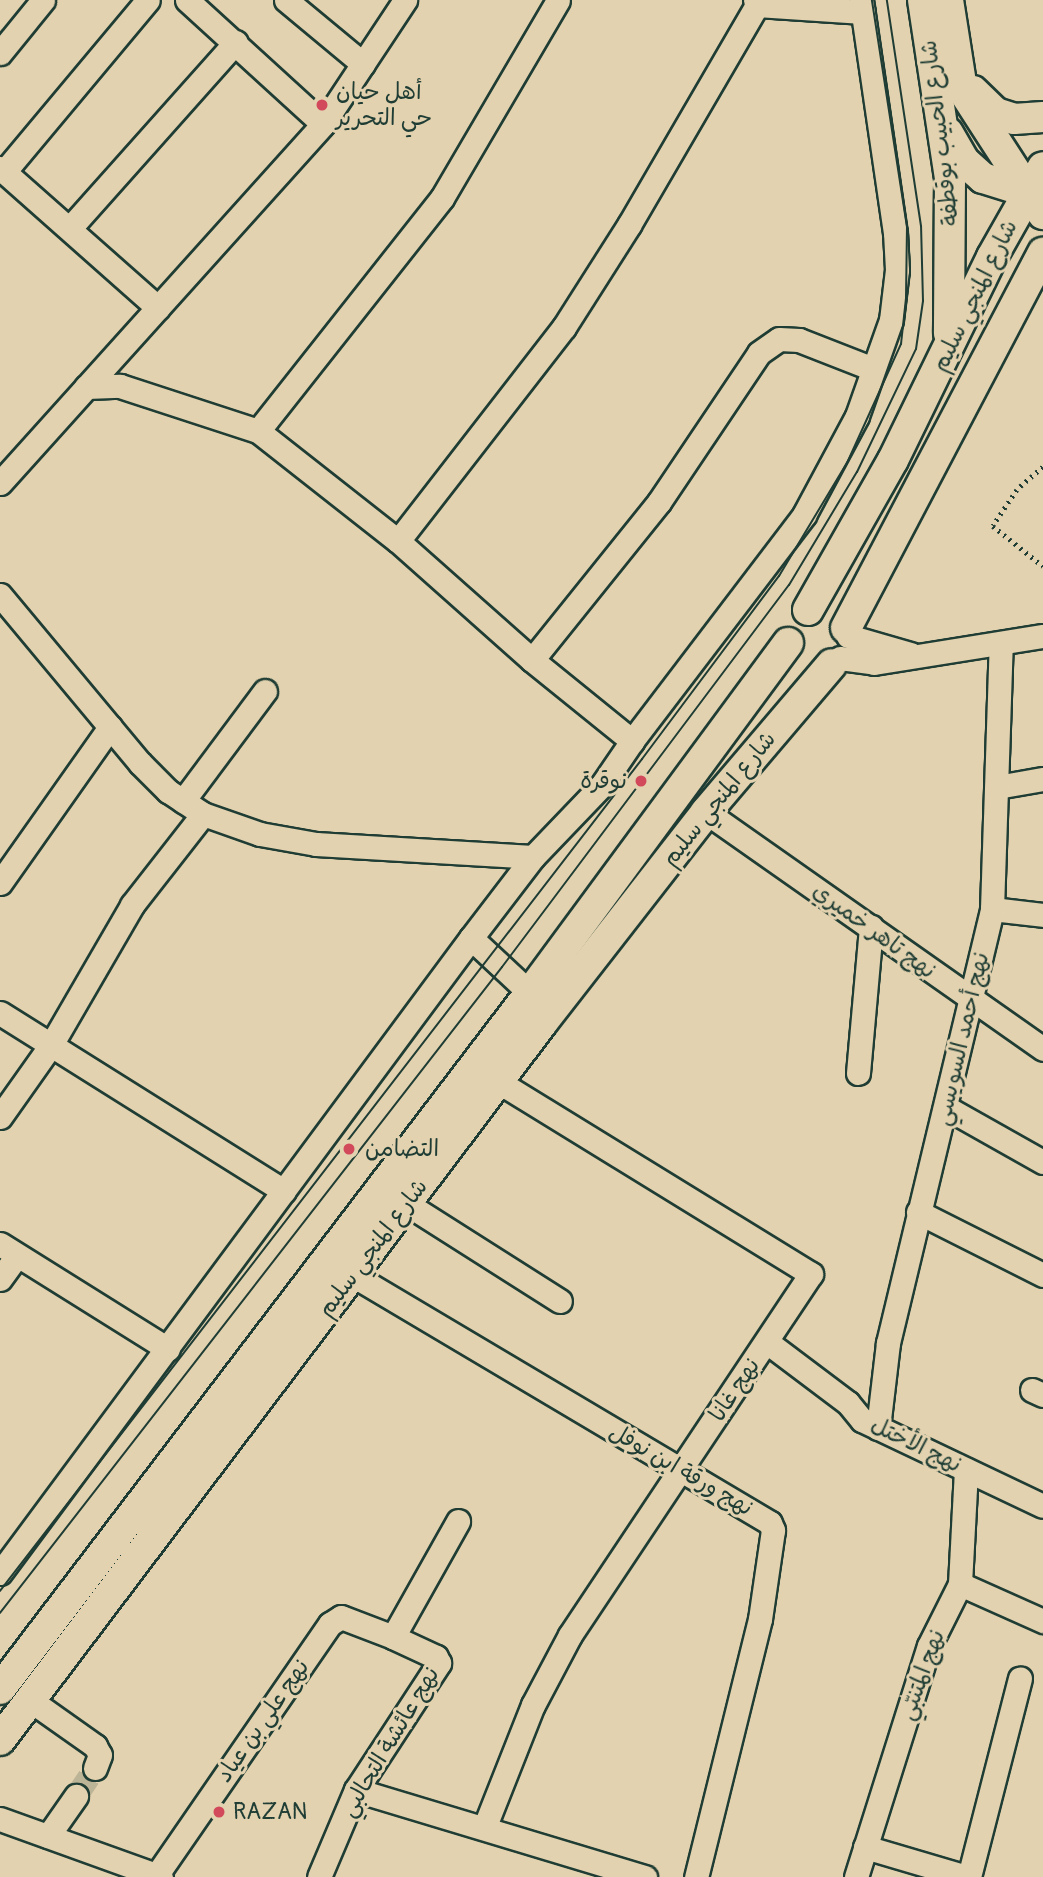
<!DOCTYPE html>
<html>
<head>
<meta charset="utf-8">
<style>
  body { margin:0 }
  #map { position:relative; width:1043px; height:1877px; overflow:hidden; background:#e3d2af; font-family:Pangolin,"Playpen Sans Arabic",sans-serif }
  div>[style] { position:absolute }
  .minor-tunnel>* { height:23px; margin-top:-11.5px; transform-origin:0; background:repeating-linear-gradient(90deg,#bcb496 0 23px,transparent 0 34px) }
  .path>* { height:4.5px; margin-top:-2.25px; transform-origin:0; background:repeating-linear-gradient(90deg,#1f3d34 0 2px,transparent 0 7px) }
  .roads { filter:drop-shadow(2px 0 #1f3d34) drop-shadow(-2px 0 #1f3d34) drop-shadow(0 2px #1f3d34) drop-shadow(0 -2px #1f3d34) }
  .minor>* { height:23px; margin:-11.5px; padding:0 11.5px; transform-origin:11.5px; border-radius:11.5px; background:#e3d2af }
  .major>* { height:30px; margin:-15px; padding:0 15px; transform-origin:15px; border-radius:15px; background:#e3d2af }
  .tram>* { height:2px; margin:-1px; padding:0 1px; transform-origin:1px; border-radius:1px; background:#1f3d34 }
  .dots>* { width:19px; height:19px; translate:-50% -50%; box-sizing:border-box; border:4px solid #e3d2af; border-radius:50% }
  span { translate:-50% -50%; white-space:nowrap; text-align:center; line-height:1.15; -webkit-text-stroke:6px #e3d2af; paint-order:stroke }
  .poi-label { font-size:23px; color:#1f3d34 }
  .left { translate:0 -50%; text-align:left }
  .right { translate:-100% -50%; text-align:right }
  .street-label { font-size:23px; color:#1f3d34 }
</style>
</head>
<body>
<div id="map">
  <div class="minor-tunnel">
    <div style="left:76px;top:1796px;width:34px;rotate:-56deg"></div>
  </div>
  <div class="path">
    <div style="left:1043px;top:467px;width:35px;rotate:139deg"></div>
    <div style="left:1017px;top:490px;width:43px;rotate:123.7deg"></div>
    <div style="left:993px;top:526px;width:64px;rotate:38.7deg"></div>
  </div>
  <div class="roads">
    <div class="minor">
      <div style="left:187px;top:0;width:184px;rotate:42.4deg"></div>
      <div style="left:286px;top:0;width:100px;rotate:39.7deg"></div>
      <div style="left:757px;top:5px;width:106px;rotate:3.8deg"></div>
      <div style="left:0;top:53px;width:68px;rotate:-50.9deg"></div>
      <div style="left:0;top:168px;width:211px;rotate:41.5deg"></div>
      <div style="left:4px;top:172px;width:224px;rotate:-50.1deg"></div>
      <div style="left:70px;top:228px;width:249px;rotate:-48.3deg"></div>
      <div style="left:86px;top:387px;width:34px;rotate:-2deg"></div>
      <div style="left:120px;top:386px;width:145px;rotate:18.1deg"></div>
      <div style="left:258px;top:431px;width:178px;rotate:38.2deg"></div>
      <div style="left:398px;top:541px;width:179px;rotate:41.6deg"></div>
      <div style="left:532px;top:660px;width:129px;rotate:39deg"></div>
      <div style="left:632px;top:741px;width:53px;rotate:124.3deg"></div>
      <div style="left:602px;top:785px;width:100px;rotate:133.8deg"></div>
      <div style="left:533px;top:857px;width:102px;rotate:127.4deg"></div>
      <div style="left:471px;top:938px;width:81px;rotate:43deg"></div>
      <div style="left:258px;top:431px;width:297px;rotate:-51.7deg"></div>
      <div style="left:442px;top:198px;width:229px;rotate:-59.6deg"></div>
      <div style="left:0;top:483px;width:483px;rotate:-48deg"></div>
      <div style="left:323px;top:124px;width:149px;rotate:-56.5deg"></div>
      <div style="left:398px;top:541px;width:271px;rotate:-52.2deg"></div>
      <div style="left:564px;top:327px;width:121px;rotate:-57.5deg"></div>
      <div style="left:629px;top:225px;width:255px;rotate:-59.8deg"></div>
      <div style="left:757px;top:5px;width:5px;rotate:-112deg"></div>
      <div style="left:0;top:595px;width:219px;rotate:50.2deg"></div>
      <div style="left:140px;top:763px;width:40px;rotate:45deg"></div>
      <div style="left:168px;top:791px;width:42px;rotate:33.3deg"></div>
      <div style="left:203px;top:814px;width:60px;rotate:19.3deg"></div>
      <div style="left:260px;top:834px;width:57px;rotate:10.1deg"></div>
      <div style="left:316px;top:844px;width:217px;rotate:3.4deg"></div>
      <div style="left:848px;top:636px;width:65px;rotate:16.2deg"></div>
      <div style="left:840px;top:658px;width:34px;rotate:8deg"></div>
      <div style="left:874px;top:663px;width:171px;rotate:-9.1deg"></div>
      <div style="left:532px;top:660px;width:203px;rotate:-51.2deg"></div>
      <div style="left:659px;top:502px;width:179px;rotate:-56.1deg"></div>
      <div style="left:759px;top:353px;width:24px;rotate:-35deg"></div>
      <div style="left:779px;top:339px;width:20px;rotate:3deg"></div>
      <div style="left:799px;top:340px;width:79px;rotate:21.4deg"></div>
      <div style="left:632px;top:741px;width:284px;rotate:-52.7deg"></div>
      <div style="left:804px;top:515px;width:112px;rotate:-61.8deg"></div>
      <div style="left:857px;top:416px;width:102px;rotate:-70.5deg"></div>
      <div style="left:891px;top:320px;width:50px;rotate:-83.2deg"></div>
      <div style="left:897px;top:270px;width:37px;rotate:-93deg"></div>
      <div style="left:895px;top:233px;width:235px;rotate:-98.3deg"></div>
      <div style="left:997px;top:787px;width:47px;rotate:-9.9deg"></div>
      <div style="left:183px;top:801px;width:137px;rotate:-53.3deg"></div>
      <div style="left:706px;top:812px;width:412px;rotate:35.1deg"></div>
      <div style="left:0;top:883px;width:191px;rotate:-54.8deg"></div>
      <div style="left:992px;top:909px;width:51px;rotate:6.7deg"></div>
      <div style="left:0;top:1013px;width:335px;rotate:32.1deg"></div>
      <div style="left:858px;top:1073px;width:147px;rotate:-84.9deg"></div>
      <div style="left:947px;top:1108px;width:110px;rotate:29.4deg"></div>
      <div style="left:0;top:1117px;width:88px;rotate:-54.7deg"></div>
      <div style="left:51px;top:1045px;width:162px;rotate:-59.9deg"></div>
      <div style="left:132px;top:905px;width:115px;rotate:-52deg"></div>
      <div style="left:407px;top:1204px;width:181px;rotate:32.4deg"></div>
      <div style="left:918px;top:1212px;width:140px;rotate:26.7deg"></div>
      <div style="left:0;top:1244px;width:198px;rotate:32deg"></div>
      <div style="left:351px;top:1274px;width:487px;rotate:30.7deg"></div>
      <div style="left:770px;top:1523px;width:8px;rotate:67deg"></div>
      <div style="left:773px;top:1530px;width:90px;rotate:98.3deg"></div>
      <div style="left:760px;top:1619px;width:266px;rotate:103.9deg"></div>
      <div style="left:0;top:1279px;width:29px;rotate:-54deg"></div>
      <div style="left:767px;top:1342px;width:101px;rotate:37deg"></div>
      <div style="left:848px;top:1403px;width:22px;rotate:51deg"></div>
      <div style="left:862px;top:1420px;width:200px;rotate:25.4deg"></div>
      <div style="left:1032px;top:1390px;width:12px;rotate:24deg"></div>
      <div style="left:878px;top:1428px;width:86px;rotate:-83.3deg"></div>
      <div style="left:888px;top:1343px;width:446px;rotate:-76.5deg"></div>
      <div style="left:992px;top:909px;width:265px;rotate:-88.1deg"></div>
      <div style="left:0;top:1573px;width:791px;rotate:-53.43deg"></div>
      <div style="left:960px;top:1584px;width:91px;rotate:24deg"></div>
      <div style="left:30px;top:1700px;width:80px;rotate:35.3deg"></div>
      <div style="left:95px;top:1746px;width:10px;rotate:61deg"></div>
      <div style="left:100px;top:1755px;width:14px;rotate:111deg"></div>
      <div style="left:356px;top:1790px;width:302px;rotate:16.8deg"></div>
      <div style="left:0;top:1819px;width:171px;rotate:19.8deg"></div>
      <div style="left:485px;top:1826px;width:130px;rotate:-68.4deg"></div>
      <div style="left:533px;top:1705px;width:79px;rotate:-62.1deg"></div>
      <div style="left:570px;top:1635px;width:434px;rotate:-56.3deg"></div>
      <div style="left:811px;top:1274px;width:366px;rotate:-148.4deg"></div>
      <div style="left:48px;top:1836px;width:49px;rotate:-55deg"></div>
      <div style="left:865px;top:1847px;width:106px;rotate:16.4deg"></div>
      <div style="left:156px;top:1876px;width:306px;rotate:-55.4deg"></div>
      <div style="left:330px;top:1624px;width:13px;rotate:-32deg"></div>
      <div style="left:341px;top:1617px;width:56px;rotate:21deg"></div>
      <div style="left:319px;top:1877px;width:95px;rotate:-67deg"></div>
      <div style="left:356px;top:1790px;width:152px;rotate:-56.8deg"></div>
      <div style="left:439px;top:1663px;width:7px;rotate:-117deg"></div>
      <div style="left:436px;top:1657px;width:47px;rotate:-155.1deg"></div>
      <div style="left:393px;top:1637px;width:133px;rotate:-60.7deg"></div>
      <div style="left:856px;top:1877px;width:242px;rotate:-72.5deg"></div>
      <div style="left:929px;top:1646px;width:69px;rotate:-63.4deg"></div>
      <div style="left:960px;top:1584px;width:114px;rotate:-87deg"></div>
      <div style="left:969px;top:1877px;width:205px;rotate:-75.6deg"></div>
    </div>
    <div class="major">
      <div style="left:923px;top:0;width:181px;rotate:81.4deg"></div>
      <div style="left:950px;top:179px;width:154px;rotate:90.4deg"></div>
      <div style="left:948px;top:0;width:90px;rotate:81.1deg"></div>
      <div style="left:962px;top:89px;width:149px;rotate:57.1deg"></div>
      <div style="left:973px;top:91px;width:32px;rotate:44deg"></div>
      <div style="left:996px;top:113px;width:19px;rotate:18deg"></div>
      <div style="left:1014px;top:119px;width:29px;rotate:-4deg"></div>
      <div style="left:948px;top:133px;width:32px;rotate:60deg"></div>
      <div style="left:964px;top:161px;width:25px;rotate:42deg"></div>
      <div style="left:983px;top:178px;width:47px;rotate:17.3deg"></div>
      <div style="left:1028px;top:192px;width:13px;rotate:-27deg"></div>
      <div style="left:808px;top:610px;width:172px;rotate:-60.5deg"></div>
      <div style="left:893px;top:460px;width:226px;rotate:-64deg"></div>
      <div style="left:992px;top:257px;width:103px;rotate:-60.5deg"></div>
      <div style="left:846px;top:628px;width:424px;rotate:-62.3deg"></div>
      <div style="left:0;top:1689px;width:875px;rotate:-52.71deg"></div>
      <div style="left:530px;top:993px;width:435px;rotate:-53.6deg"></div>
      <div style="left:0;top:1740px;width:899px;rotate:-52.91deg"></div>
      <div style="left:542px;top:1023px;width:267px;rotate:-52.1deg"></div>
      <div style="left:706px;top:812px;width:194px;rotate:-49.6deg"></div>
    </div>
  </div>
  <div class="tram">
    <div style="left:0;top:1591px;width:1051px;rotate:-52.34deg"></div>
    <div style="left:642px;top:759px;width:229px;rotate:-53.2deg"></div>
    <div style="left:779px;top:576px;width:132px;rotate:-59deg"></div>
    <div style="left:847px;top:463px;width:131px;rotate:-65.6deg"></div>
    <div style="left:901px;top:344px;width:46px;rotate:-83.8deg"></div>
    <div style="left:906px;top:298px;width:71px;rotate:-89.2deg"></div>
    <div style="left:907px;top:227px;width:230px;rotate:-98.8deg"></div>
    <div style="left:0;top:1613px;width:818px;rotate:-52.15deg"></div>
    <div style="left:502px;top:967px;width:478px;rotate:-53.1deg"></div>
    <div style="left:789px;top:585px;width:132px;rotate:-59deg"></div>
    <div style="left:857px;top:472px;width:136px;rotate:-64.4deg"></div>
    <div style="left:916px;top:349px;width:49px;rotate:-81.7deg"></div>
    <div style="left:923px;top:301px;width:75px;rotate:-91.5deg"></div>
    <div style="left:921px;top:226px;width:229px;rotate:-98.6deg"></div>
  </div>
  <div class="dots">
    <div style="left:322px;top:105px;background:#d1495b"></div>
    <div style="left:641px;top:781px;background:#d1495b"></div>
    <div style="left:349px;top:1149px;background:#d1495b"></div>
    <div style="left:219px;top:1812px;background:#d1495b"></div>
  </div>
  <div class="poi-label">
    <span class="left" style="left:336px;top:105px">أهل حيان<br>حي التحرير</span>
    <span class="right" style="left:627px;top:781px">نوقرة</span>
    <span class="left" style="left:365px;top:1149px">التضامن</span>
    <span class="left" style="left:233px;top:1812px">RAZAN</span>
  </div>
  <div class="street-label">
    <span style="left:940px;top:133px;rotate:-97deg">شارع الحبيب بوقطفة</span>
    <span style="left:975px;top:296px;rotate:-64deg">شارع المنجي سليم</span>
    <span style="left:719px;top:799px;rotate:-51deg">شارع المنجي سليم</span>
    <span style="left:874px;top:931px;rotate:36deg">نهج تاهر خميري</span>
    <span style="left:962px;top:1039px;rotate:-77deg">نهج أحمد السويسي</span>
    <span style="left:373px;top:1248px;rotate:-53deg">شارع المنجي سليم</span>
    <span style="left:735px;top:1390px;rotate:-56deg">نهج غانا</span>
    <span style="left:916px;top:1445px;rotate:26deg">نهج الأختل</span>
    <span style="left:681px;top:1470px;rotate:30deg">نهج ورقة ابن نوفل</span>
    <span style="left:922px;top:1675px;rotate:-70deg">نهج المتنبّي</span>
    <span style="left:263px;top:1721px;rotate:-55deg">نهج علي بن عياد</span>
    <span style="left:390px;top:1742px;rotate:-59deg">نهج عائشة التحالبي</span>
  </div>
</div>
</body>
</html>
